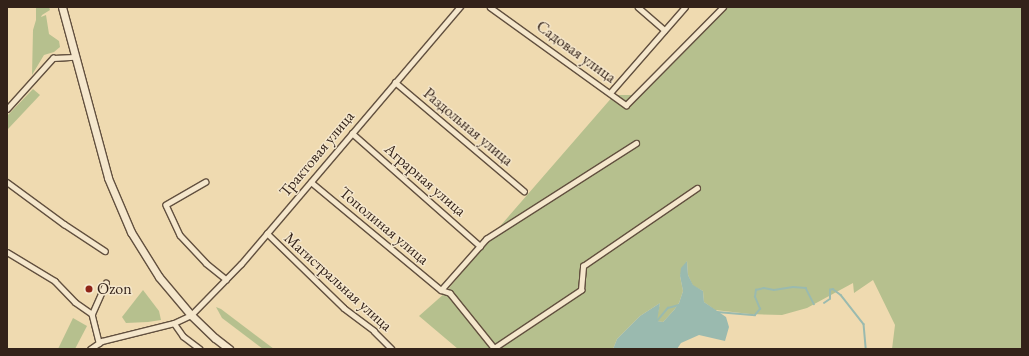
<!DOCTYPE html>
<html>
<head>
<meta charset="utf-8">
<style>
  body { margin:0 }
  #map { position:relative; width:1029px; height:356px; overflow:hidden; background:#efdab0; font-family:"EB Garamond",serif }
  div>[style] { position:absolute }
  .green>* { inset:0; background:#b6c08e }
  .water>* { inset:0; background:#9abaaf }
  .stream>* { height:1.5px; margin:-0.75px; padding:0 0.75px; transform-origin:0.75px; border-radius:0.75px; background:#9abaaf }
  .roads { filter:drop-shadow(1px 0 #62503f) drop-shadow(-1px 0 #62503f) drop-shadow(0 1px #62503f) drop-shadow(0 -1px #62503f) }
  .minor>* { height:4.5px; margin:-2.25px; padding:0 2.25px; transform-origin:2.25px; border-radius:2.25px; background:#f5e7cc }
  .secondary>* { height:7px; margin:-3.5px; padding:0 3.5px; transform-origin:3.5px; border-radius:3.5px; background:#f5e7cc }
  .dots>* { width:11px; height:11px; translate:-50% -50%; box-sizing:border-box; border:2px solid #f5e7cc; border-radius:50% }
  span { translate:-50% -50%; white-space:nowrap; text-align:center; line-height:1.15; -webkit-text-stroke:3px #f5e7cc; paint-order:stroke }
  .street-label { font-size:16px; color:#332219 }
  .poi-label { font-size:16px; color:#332219 }
  .left { translate:0 -50%; text-align:left }
  .frame { position:absolute; inset:0; border:8px solid #332219; pointer-events:none }
</style>
</head>
<body>
<div id="map">
  <div class="green">
    <div style="clip-path:polygon(36px 7px,49px 7px,50px 10px,42px 15px,41px 17px,46px 15px,49px 34px,59px 41px,60px 47px,54px 52px,44px 55px,32px 75px,33px 30px,36px 20px)"></div>
    <div style="clip-path:polygon(719px 7px,1022px 7px,1022px 349px,892px 349px,895px 325px,873px 280px,854px 293px,853px 283px,807px 308px,782px 315px,750px 314px,715px 310px,704px 302px,703px 291px,693px 286px,688px 275px,687px 261px,680px 276px,683px 291px,679px 303px,674px 310px,663px 322px,656px 321px,660px 303px,640px 316px,617px 339px,613px 349px,458px 349px,419px 316px,445px 293px,489px 239px,614px 95px,635px 95px)"></div>
    <div style="clip-path:polygon(33px 89px,40px 95px,8px 129px,7px 116px)"></div>
    <div style="clip-path:polygon(143px 290px,159px 311px,161px 320px,148px 322px,126px 323px,122px 317px)"></div>
    <div style="clip-path:polygon(216px 307px,221px 309px,274px 349px,263px 349px,222px 318px)"></div>
    <div style="clip-path:polygon(73px 318px,87px 326px,75px 349px,58px 349px)"></div>
  </div>
  <div class="water">
    <div style="clip-path:polygon(687px 261px,688px 275px,693px 285px,703px 291px,704px 302px,726px 317px,729px 327px,725px 341px,699px 335px,681px 343px,677px 349px,613px 349px,617px 339px,640px 316px,660px 303px,657px 321px,663px 322px,674px 310px,679px 303px,683px 291px,680px 276px,681px 268px)"></div>
  </div>
  <div class="stream">
    <div style="left:824px;top:303px;width:7px;rotate:-34deg"></div>
    <div style="left:830px;top:299px;width:9px;rotate:-90deg"></div>
    <div style="left:830px;top:290px;width:3px;rotate:-18deg"></div>
    <div style="left:833px;top:289px;width:10px;rotate:37deg"></div>
    <div style="left:841px;top:295px;width:37px;rotate:52deg"></div>
    <div style="left:864px;top:324px;width:25px;rotate:85deg"></div>
    <div style="left:717px;top:312px;width:38px;rotate:5deg"></div>
    <div style="left:755px;top:315px;width:8px;rotate:-50deg"></div>
    <div style="left:760px;top:309px;width:13px;rotate:-113deg"></div>
    <div style="left:755px;top:297px;width:7px;rotate:-82deg"></div>
    <div style="left:756px;top:290px;width:8px;rotate:-14deg"></div>
    <div style="left:764px;top:288px;width:10px;rotate:11deg"></div>
    <div style="left:774px;top:290px;width:19px;rotate:-9deg"></div>
    <div style="left:793px;top:287px;width:13px;rotate:4deg"></div>
    <div style="left:806px;top:288px;width:18px;rotate:63deg"></div>
    <div style="left:657px;top:321px;width:17px;rotate:-50deg"></div>
    <div style="left:668px;top:308px;width:11px;rotate:-15deg"></div>
  </div>
  <div class="roads">
    <div class="minor">
      <div style="left:490px;top:7px;width:168px;rotate:35.8deg"></div>
      <div style="left:626px;top:105px;width:138px;rotate:-45.3deg"></div>
      <div style="left:638px;top:7px;width:35px;rotate:41deg"></div>
      <div style="left:395px;top:82px;width:169px;rotate:40.2deg"></div>
      <div style="left:610px;top:93px;width:114px;rotate:-48.9deg"></div>
      <div style="left:7px;top:109px;width:69px;rotate:-48deg"></div>
      <div style="left:53px;top:58px;width:21px;rotate:-3deg"></div>
      <div style="left:352px;top:133px;width:171px;rotate:41.4deg"></div>
      <div style="left:7px;top:182px;width:71px;rotate:36.4deg"></div>
      <div style="left:64px;top:224px;width:49px;rotate:33.4deg"></div>
      <div style="left:206px;top:182px;width:46px;rotate:150.1deg"></div>
      <div style="left:166px;top:205px;width:33px;rotate:65deg"></div>
      <div style="left:180px;top:235px;width:38px;rotate:47deg"></div>
      <div style="left:206px;top:263px;width:26px;rotate:39deg"></div>
      <div style="left:311px;top:182px;width:169px;rotate:39.7deg"></div>
      <div style="left:441px;top:290px;width:9px;rotate:18deg"></div>
      <div style="left:450px;top:293px;width:72px;rotate:51.2deg"></div>
      <div style="left:267px;top:233px;width:107px;rotate:44.2deg"></div>
      <div style="left:344px;top:308px;width:38px;rotate:37deg"></div>
      <div style="left:374px;top:331px;width:25px;rotate:45deg"></div>
      <div style="left:7px;top:252px;width:56px;rotate:31.1deg"></div>
      <div style="left:55px;top:281px;width:29px;rotate:46deg"></div>
      <div style="left:75px;top:302px;width:21px;rotate:35deg"></div>
      <div style="left:92px;top:314px;width:30px;rotate:76deg"></div>
      <div style="left:441px;top:290px;width:68px;rotate:-48.6deg"></div>
      <div style="left:486px;top:239px;width:178px;rotate:-32.6deg"></div>
      <div style="left:92px;top:314px;width:34px;rotate:-66deg"></div>
      <div style="left:174px;top:323px;width:16px;rotate:55deg"></div>
      <div style="left:183px;top:336px;width:21px;rotate:37deg"></div>
      <div style="left:494px;top:348px;width:105px;rotate:-33.7deg"></div>
      <div style="left:581px;top:290px;width:24px;rotate:-85deg"></div>
      <div style="left:583px;top:266px;width:138px;rotate:-34.4deg"></div>
      <div style="left:90px;top:349px;width:14px;rotate:-34deg"></div>
      <div style="left:102px;top:341px;width:74px;rotate:-14deg"></div>
      <div style="left:174px;top:323px;width:19px;rotate:-25deg"></div>
      <div style="left:191px;top:315px;width:71px;rotate:-45.6deg"></div>
      <div style="left:241px;top:264px;width:338px;rotate:-49.6deg"></div>
    </div>
    <div class="secondary">
      <div style="left:62px;top:7px;width:177px;rotate:74.9deg"></div>
      <div style="left:108px;top:178px;width:59px;rotate:66.9deg"></div>
      <div style="left:131px;top:232px;width:53px;rotate:58.1deg"></div>
      <div style="left:159px;top:277px;width:50px;rotate:49.9deg"></div>
      <div style="left:191px;top:315px;width:33px;rotate:44deg"></div>
      <div style="left:215px;top:338px;width:18px;rotate:38deg"></div>
    </div>
  </div>
  <div class="dots">
    <div style="left:89px;top:289px;background:#8f2418"></div>
  </div>
  <div class="street-label">
    <span style="left:576px;top:52px;rotate:36deg">Садовая улица</span>
    <span style="left:468px;top:127px;rotate:40deg">Раздольная улица</span>
    <span style="left:317px;top:154px;rotate:-50deg">Трактовая улица</span>
    <span style="left:425px;top:180px;rotate:41deg">Аграрная улица</span>
    <span style="left:384px;top:226px;rotate:40deg">Тополиная улица</span>
    <span style="left:338px;top:282px;rotate:42deg">Магистральная улица</span>
  </div>
  <div class="poi-label">
    <span class="left" style="left:97px;top:289px">Ozon</span>
  </div>
  <div class="frame"></div>
</div>
</body>
</html>
